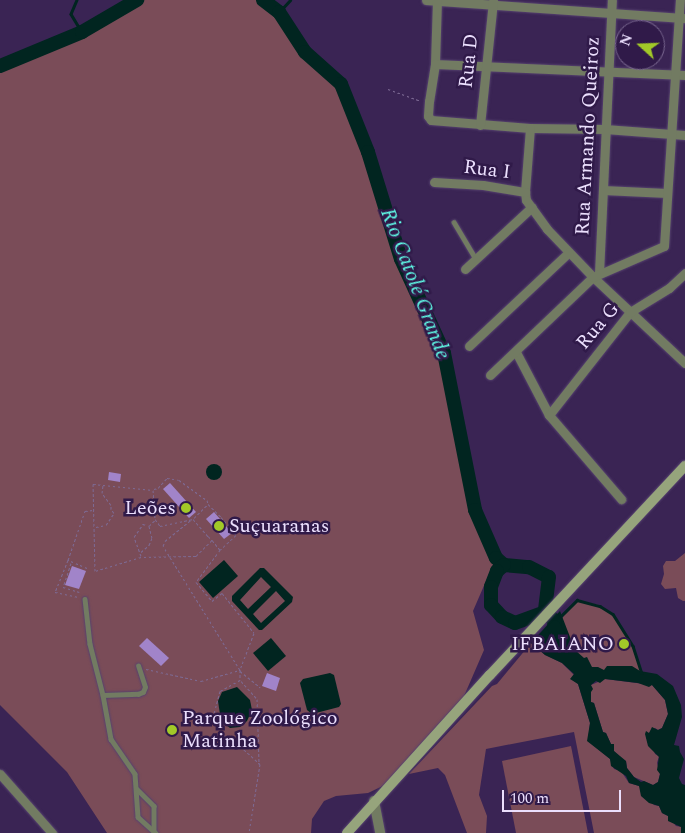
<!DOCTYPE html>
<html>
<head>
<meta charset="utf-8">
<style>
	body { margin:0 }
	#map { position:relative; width:685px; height:833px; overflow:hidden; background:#3a2454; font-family:Spectral,serif }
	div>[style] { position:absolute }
	.green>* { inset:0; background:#7a4c58 }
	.water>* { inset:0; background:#012520 }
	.round { border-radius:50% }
	.stream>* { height:2.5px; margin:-1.25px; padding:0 1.25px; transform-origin:1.25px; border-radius:1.25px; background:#012520 }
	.river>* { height:14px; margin:-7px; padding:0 7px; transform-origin:7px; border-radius:7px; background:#012520 }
	.building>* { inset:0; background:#a184c9 }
	.path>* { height:1px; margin-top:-0.5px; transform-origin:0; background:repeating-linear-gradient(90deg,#7d6a94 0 2.5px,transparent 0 5px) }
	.roads { filter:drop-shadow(0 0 1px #56426f) drop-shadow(0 0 1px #56426f) }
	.service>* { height:4.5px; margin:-2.25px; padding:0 2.25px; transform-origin:2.25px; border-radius:2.25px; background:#727b62 }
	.minor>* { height:9px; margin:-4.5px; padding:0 4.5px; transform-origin:4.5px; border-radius:4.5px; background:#727b62 }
	.tertiary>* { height:10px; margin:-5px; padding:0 5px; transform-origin:5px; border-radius:5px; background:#727b62 }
	.secondary>* { height:10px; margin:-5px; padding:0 5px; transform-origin:5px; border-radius:5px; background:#96a47c }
	.dots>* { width:14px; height:14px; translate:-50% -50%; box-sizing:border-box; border:2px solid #301a49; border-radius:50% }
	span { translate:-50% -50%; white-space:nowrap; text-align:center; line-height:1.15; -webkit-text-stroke:5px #301a49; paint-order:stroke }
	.street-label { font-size:20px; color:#ebdffd }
	.poi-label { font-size:20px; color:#ebdffd }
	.right { translate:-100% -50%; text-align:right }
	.left { translate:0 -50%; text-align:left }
	.water-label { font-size:21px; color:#5ffbe7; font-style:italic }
	.north { position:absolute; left:615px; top:20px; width:50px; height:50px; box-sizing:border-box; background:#301a49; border:1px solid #7b6991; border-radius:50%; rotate:290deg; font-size:14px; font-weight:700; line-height:20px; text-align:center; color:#ebdffd }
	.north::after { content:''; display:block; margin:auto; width:18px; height:22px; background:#a2c928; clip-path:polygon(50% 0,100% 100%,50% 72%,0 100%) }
	.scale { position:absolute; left:502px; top:790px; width:119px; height:22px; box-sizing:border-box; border:2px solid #ebdffd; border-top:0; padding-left:6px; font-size:15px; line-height:18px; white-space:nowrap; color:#ebdffd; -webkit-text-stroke:4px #301a49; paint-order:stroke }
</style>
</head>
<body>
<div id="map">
	<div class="green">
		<div style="clip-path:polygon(137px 0,263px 0,279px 12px,305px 52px,341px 84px,368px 152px,401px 259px,444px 353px,475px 510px,496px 558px,473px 611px,484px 650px,461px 703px,389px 783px,368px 793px,336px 796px,324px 801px,312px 819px,311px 833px,107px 833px,67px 772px,0 705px,0 66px,82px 32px)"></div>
		<div style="clip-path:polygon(685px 553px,685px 601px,683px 601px,678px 598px,676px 588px,665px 589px,661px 584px,664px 574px,663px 566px,666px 561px,675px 561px)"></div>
		<div style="clip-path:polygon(577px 600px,598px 605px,613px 614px,633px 646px,643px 676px,593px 670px,572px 660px,560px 620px)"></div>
		<div style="clip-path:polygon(531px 643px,545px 655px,562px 663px,574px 675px,574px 681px,578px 684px,590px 723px,588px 741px,610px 759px,614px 769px,621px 771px,629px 783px,639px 786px,654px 805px,659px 806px,662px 813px,668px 816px,676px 826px,682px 827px,681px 833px,594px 833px,574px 732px,486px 749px,479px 795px,487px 816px,486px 833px,467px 833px,445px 775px,438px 768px,409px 774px,492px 686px,497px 684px)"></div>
		<div style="clip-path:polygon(605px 679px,652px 685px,665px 700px,668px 714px,662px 728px,658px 730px,655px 728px,649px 733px,655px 754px,659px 756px,657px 763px,660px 774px,658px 782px,653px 785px,634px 777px,627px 768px,626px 761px,621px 759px,614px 751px,614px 744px,611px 744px,606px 733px,603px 732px,594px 703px,591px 702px,591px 685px)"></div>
		<div style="clip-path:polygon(571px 746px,588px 833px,516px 833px,502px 761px)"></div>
	</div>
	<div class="water">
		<div class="round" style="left:206px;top:464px;width:16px;height:16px"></div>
		<div style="clip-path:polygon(224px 560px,238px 576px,213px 598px,199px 582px)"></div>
		<div style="clip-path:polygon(evenodd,260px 568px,264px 568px,293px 597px,292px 602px,262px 630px,259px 630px,232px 601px,232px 596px,260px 568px,261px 577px,271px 587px,248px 609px,240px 600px,261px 577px,260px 568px,276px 591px,285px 601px,261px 623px,253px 614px,276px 591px)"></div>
		<div style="clip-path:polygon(evenodd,560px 611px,575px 650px,584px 658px,587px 657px,592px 667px,598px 667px,604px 670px,607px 666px,632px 666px,640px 671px,657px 674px,673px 686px,681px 705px,682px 717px,674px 745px,679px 746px,680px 752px,684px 759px,679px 778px,682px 784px,685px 785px,685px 833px,681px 833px,681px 827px,668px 821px,668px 816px,662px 813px,659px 806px,649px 803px,641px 796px,639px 786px,629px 783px,626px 776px,611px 766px,610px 759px,587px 741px,590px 723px,578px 684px,570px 679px,574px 674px,562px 663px,545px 655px,531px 643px,560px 611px,605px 679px,638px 683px,649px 687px,652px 685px,665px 700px,668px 714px,662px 728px,658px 730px,652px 727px,649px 733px,646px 731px,645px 734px,648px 746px,659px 757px,657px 770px,660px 774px,658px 782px,653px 785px,644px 781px,641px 782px,634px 777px,627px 768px,626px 761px,614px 751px,614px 744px,611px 744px,606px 733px,603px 732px,594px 703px,591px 702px,591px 692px,593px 689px,591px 685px,596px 681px,600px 683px,605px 679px)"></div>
		<div style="clip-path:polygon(271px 638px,286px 656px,268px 671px,253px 653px)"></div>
		<div style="clip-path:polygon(330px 673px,334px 675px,341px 704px,339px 707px,312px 714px,307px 710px,300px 683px,303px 679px)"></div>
		<div style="clip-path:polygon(237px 687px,250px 700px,252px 710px,247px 721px,240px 727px,230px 728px,221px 721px,218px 701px,222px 692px)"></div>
	</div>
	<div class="stream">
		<div style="left:77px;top:0;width:15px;rotate:113deg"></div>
		<div style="left:71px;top:14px;width:21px;rotate:59deg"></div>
		<div style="left:279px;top:12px;width:16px;rotate:-47deg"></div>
		<div style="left:560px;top:617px;width:24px;rotate:-45deg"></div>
		<div style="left:577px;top:600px;width:24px;rotate:15deg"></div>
		<div style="left:600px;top:606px;width:15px;rotate:32deg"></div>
		<div style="left:613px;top:614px;width:38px;rotate:58deg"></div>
		<div style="left:633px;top:646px;width:28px;rotate:72deg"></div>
	</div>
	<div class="river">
		<div style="left:263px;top:0;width:20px;rotate:37deg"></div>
		<div style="left:279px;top:12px;width:48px;rotate:57deg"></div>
		<div style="left:305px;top:52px;width:48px;rotate:41.6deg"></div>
		<div style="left:341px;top:84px;width:73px;rotate:68.3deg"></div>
		<div style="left:368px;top:152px;width:112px;rotate:72.9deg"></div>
		<div style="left:401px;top:259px;width:103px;rotate:65.4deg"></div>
		<div style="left:444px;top:353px;width:160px;rotate:78.8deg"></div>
		<div style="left:475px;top:510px;width:52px;rotate:66.4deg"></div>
		<div style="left:496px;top:558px;width:11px;rotate:41deg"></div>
		<div style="left:504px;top:565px;width:25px;rotate:5deg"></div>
		<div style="left:529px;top:567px;width:22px;rotate:27deg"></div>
		<div style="left:549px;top:577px;width:35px;rotate:97deg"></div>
		<div style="left:545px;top:612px;width:13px;rotate:42deg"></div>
		<div style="left:555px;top:621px;width:6px;rotate:99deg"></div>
		<div style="left:554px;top:627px;width:9px;rotate:63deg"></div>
		<div style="left:0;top:66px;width:89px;rotate:-22.5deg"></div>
		<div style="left:82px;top:32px;width:64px;rotate:-30.2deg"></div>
		<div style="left:504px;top:565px;width:9px;rotate:139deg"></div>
		<div style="left:497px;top:571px;width:17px;rotate:111deg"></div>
		<div style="left:491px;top:587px;width:18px;rotate:90deg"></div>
		<div style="left:491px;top:605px;width:16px;rotate:47deg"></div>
		<div style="left:502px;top:617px;width:14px;rotate:25deg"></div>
		<div style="left:515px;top:623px;width:32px;rotate:-20deg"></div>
	</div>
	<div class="building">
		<div style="clip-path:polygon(109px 472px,121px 474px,120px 482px,108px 480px)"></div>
		<div style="clip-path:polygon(170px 483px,196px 512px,189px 518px,163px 489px)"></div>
		<div style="clip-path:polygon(214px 512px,232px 533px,224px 539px,206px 519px)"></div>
		<div style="clip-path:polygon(72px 566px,86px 571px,79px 589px,65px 585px)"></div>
		<div style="clip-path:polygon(147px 638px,169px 658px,161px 666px,139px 646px)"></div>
		<div style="clip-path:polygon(267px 673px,280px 678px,276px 691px,262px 686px)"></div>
	</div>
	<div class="path">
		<div style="left:388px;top:89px;width:35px;rotate:20deg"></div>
		<div style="left:154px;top:489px;width:4px;rotate:-14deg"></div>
		<div style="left:158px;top:488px;width:13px;rotate:-48deg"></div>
		<div style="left:167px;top:478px;width:12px;rotate:9deg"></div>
		<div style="left:179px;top:480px;width:34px;rotate:36deg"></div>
		<div style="left:207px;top:500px;width:4px;rotate:76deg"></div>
		<div style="left:194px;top:518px;width:20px;rotate:-45deg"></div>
		<div style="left:208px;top:504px;width:18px;rotate:45deg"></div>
		<div style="left:221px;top:517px;width:23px;rotate:50deg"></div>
		<div style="left:236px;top:535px;width:22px;rotate:137deg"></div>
		<div style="left:96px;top:527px;width:10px;rotate:-11deg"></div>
		<div style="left:106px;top:525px;width:14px;rotate:-56deg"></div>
		<div style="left:114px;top:513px;width:5px;rotate:-127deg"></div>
		<div style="left:111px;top:509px;width:4px;rotate:-90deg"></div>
		<div style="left:111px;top:505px;width:15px;rotate:-127deg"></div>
		<div style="left:102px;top:493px;width:8px;rotate:-83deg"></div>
		<div style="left:212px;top:540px;width:23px;rotate:135deg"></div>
		<div style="left:196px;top:556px;width:55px;rotate:179deg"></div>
		<div style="left:141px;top:557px;width:48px;rotate:163.1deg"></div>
		<div style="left:95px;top:571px;width:87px;rotate:-91.3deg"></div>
		<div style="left:93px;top:484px;width:60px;rotate:5.7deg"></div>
		<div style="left:153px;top:490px;width:29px;rotate:86deg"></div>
		<div style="left:155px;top:519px;width:9px;rotate:54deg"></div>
		<div style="left:160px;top:526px;width:34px;rotate:-12deg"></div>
		<div style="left:193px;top:519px;width:23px;rotate:49deg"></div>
		<div style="left:208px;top:536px;width:6px;rotate:45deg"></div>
		<div style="left:212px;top:540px;width:13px;rotate:51deg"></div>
		<div style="left:220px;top:550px;width:40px;rotate:127deg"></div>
		<div style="left:196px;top:582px;width:25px;rotate:50deg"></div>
		<div style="left:212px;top:601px;width:13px;rotate:-39deg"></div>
		<div style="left:222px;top:593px;width:51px;rotate:51.3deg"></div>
		<div style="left:254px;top:633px;width:40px;rotate:111deg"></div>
		<div style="left:240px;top:670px;width:10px;rotate:90deg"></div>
		<div style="left:240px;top:680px;width:23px;rotate:151deg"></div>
		<div style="left:220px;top:691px;width:24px;rotate:105deg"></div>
		<div style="left:214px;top:714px;width:23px;rotate:65deg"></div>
		<div style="left:224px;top:735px;width:12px;rotate:42deg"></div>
		<div style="left:233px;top:743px;width:8px;rotate:23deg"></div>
		<div style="left:240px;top:746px;width:27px;rotate:42deg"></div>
		<div style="left:260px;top:764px;width:70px;rotate:99.1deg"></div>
		<div style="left:141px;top:552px;width:11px;rotate:-41deg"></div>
		<div style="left:149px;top:545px;width:8px;rotate:-67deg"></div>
		<div style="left:152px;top:538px;width:12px;rotate:-104deg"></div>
		<div style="left:141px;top:556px;width:20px;rotate:-110deg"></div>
		<div style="left:134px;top:537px;width:16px;rotate:-55deg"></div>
		<div style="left:143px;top:524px;width:6px;rotate:18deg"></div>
		<div style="left:149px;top:526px;width:8px;rotate:-45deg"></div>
		<div style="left:68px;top:560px;width:35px;rotate:112deg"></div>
		<div style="left:55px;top:592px;width:24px;rotate:12deg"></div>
		<div style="left:71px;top:563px;width:25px;rotate:108deg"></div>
		<div style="left:63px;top:587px;width:17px;rotate:17deg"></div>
		<div style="left:87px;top:568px;width:21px;rotate:-157deg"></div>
		<div style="left:68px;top:560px;width:52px;rotate:-70.9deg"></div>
		<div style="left:85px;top:511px;width:8px;rotate:-7deg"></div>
		<div style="left:146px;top:669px;width:56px;rotate:12.3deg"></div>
		<div style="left:201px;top:681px;width:41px;rotate:-15.8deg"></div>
		<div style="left:240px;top:670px;width:146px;rotate:-121.8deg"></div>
		<div style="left:163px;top:546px;width:5px;rotate:-68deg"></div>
		<div style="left:165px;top:541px;width:33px;rotate:-39deg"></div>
		<div style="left:240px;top:671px;width:26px;rotate:39deg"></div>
		<div style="left:241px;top:681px;width:24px;rotate:48deg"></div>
		<div style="left:257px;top:699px;width:65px;rotate:88.2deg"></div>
	</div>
	<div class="roads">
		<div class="service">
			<div style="left:454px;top:222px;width:43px;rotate:59.3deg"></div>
			<div style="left:85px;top:599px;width:45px;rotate:83.7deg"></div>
			<div style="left:90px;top:644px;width:53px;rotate:75.7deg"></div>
			<div style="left:103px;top:695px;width:45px;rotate:79.7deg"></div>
			<div style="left:111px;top:739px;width:42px;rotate:55.6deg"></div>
			<div style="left:135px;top:774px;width:43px;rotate:86deg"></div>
			<div style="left:138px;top:817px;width:24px;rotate:42deg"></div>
			<div style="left:103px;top:695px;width:35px;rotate:-2deg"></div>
			<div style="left:138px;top:694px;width:5px;rotate:-22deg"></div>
			<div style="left:143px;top:692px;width:5px;rotate:-68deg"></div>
			<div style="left:145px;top:687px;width:22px;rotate:-108deg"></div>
			<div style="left:137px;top:789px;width:24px;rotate:45deg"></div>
			<div style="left:154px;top:806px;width:25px;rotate:90deg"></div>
		</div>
		<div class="minor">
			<div style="left:426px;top:0;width:260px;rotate:4deg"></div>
			<div style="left:437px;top:0;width:64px;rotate:91.8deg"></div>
			<div style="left:435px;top:64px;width:37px;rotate:99deg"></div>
			<div style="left:429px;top:101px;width:15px;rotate:94deg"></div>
			<div style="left:428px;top:116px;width:5px;rotate:53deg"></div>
			<div style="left:431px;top:120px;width:99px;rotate:4.6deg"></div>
			<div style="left:530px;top:128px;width:75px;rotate:0.8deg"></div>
			<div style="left:605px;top:129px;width:80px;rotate:4.3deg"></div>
			<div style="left:435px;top:64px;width:250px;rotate:2.5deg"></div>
			<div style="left:480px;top:125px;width:125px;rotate:-84deg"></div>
			<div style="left:530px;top:128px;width:64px;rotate:94.5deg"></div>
			<div style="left:525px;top:192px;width:8px;rotate:83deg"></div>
			<div style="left:526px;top:200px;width:36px;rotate:54deg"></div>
			<div style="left:547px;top:229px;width:66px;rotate:46.2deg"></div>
			<div style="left:593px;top:277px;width:126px;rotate:43.1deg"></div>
			<div style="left:434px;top:182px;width:49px;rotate:3.5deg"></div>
			<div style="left:483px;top:185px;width:43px;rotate:9.5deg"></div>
			<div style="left:603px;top:190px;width:64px;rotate:2.7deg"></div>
			<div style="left:465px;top:269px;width:91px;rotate:-42.8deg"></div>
			<div style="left:599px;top:273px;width:273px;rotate:-87.3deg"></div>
			<div style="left:469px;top:346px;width:137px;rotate:-43.2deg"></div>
			<div style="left:516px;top:352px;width:71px;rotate:62.4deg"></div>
			<div style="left:549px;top:415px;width:111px;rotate:49.4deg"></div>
			<div style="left:490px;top:375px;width:142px;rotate:-43.6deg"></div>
			<div style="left:593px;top:277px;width:77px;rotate:-23.6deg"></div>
			<div style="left:664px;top:246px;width:247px;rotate:-86.3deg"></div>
			<div style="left:549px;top:415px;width:131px;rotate:-51.8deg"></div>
			<div style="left:630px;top:312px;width:46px;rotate:-31.6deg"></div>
			<div style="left:669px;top:288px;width:22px;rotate:-43deg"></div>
			<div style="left:0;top:774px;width:79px;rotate:48.6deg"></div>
		</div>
		<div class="tertiary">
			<div style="left:374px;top:801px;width:33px;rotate:79deg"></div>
		</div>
		<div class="secondary">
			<div style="left:347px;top:833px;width:213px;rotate:-47.9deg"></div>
			<div style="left:490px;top:675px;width:286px;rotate:-47deg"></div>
		</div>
	</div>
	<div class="dots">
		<div style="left:186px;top:508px;background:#a2c928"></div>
		<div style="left:219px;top:526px;background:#a2c928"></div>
		<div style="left:624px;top:644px;background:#a2c928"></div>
		<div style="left:172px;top:730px;background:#a2c928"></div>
	</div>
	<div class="street-label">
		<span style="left:469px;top:61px;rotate:-84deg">Rua D</span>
		<span style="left:588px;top:136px;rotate:-87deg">Rua Armando Queiroz</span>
		<span style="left:487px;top:170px;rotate:7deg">Rua I</span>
		<span style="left:598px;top:326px;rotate:-50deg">Rua G</span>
	</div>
	<div class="poi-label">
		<span class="right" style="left:176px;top:508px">Leões</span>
		<span class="left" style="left:229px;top:526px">Suçuaranas</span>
		<span class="right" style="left:614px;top:644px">IFBAIANO</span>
		<span class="left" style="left:182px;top:730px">Parque Zoológico<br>Matinha</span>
	</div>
	<div class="water-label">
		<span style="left:415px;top:284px;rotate:69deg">Rio Catolé Grande</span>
	</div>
	<div class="north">N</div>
	<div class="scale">100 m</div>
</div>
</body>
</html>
